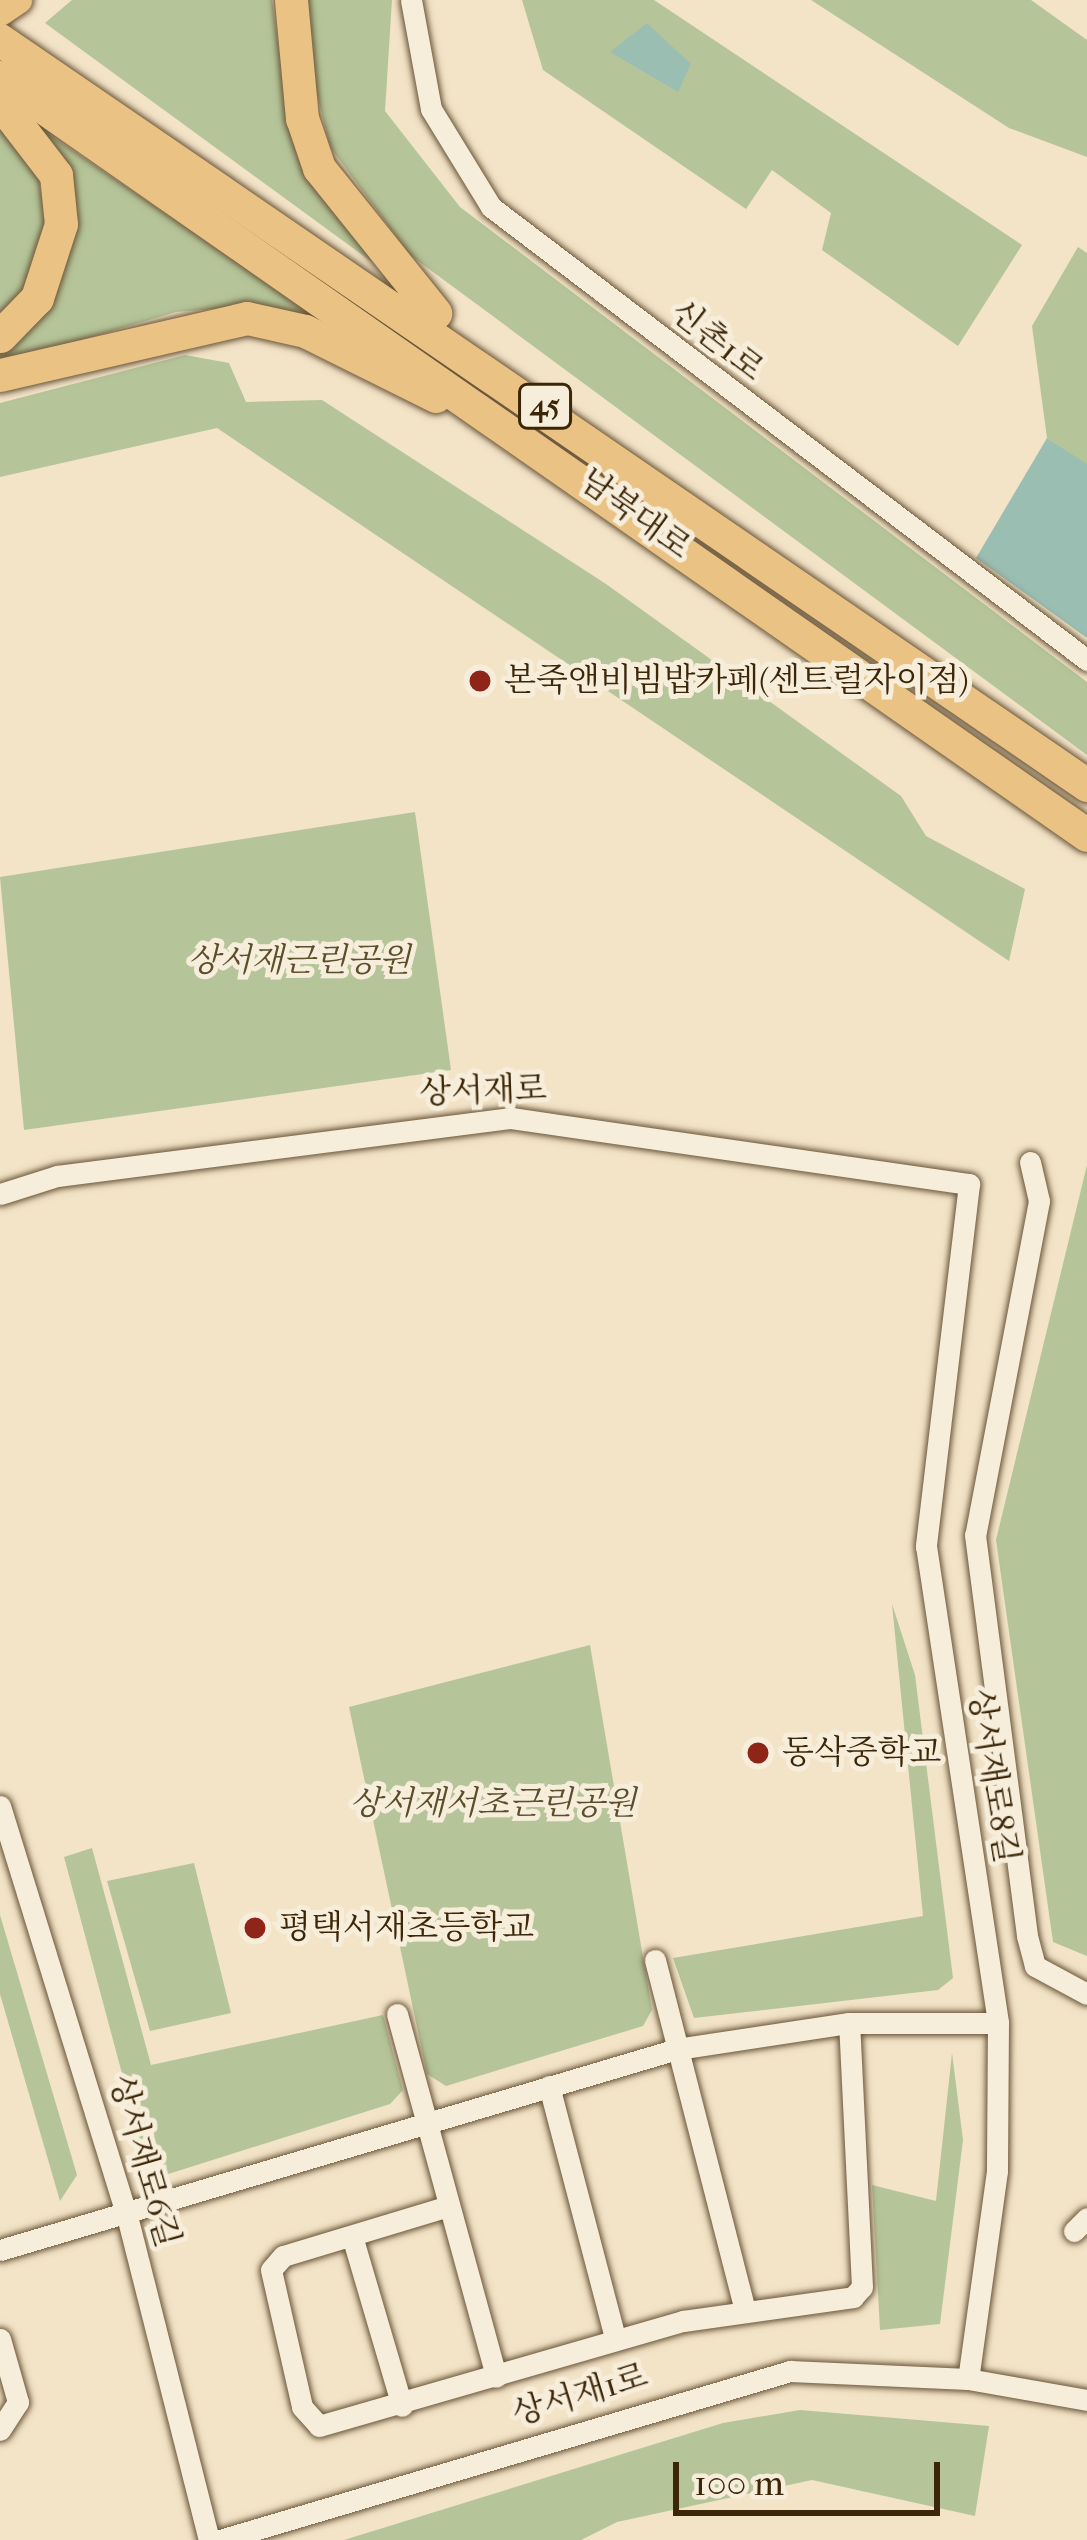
<!DOCTYPE html>
<html>
<head>
<meta charset="utf-8">
<style>
	body { margin:0 }
	#map { position:relative; width:1087px; height:2540px; overflow:hidden; background:#f3e3c7; font-family:"IM FELL French Canon","Noto Serif KR",serif }
	div>[style] { position:absolute }
	.green>* { inset:0; background:#b5c599 }
	.water>* { inset:0; background:#9bbeb3 }
	.roads { filter:drop-shadow(0 0 3px #695538) drop-shadow(0 0 3px #695538) }
	.minor>* { height:21px; margin:-10.5px; padding:0 10.5px; transform-origin:10.5px; border-radius:10.5px; background:#f7eddb }
	.major>* { height:27px; margin:-13.5px; padding:0 13.5px; transform-origin:13.5px; border-radius:13.5px; background:#eac284 }
	.highway>* { height:33px; margin:-16.5px; padding:0 16.5px; transform-origin:16.5px; border-radius:16.5px; background:#eac284 }
	.dots>* { width:33px; height:33px; translate:-50% -50%; box-sizing:border-box; border:6px solid #f7eddb; border-radius:50% }
	span { translate:-50% -50%; white-space:nowrap; text-align:center; line-height:1.15; -webkit-text-stroke:10px #f7eddb; paint-order:stroke }
	.shield-label span { padding:3px 9px; background:#f7eddb; border:3px solid; border-radius:9px; -webkit-text-stroke-width:0 }
	.shield-label { font-size:30px; color:#3b2608; font-weight:700 }
	.street-label { font-size:33px; color:#3b2608 }
	.poi-label { font-size:33px; color:#3b2608 }
	.left { translate:0 -50%; text-align:left }
	.park-label { font-size:33px; color:#5a4e2c; font-style:italic }
	.scale { position:absolute; left:673px; top:2462px; width:267px; height:54px; box-sizing:border-box; border:6px solid #3b2608; border-top:0; padding-left:15px; font-size:36px; line-height:42px; white-space:nowrap; color:#3b2608; -webkit-text-stroke:9px #f7eddb; paint-order:stroke }
</style>
</head>
<body>
<div id="map">
	<div class="green">
		<div style="clip-path:polygon(72px 0,272px 0,287px 106px,372px 262px,45px 23px)"></div>
		<div style="clip-path:polygon(308px 0,392px 0,385px 111px,460px 207px,1087px 682px,1087px 755px,410px 255px,330px 147px,303px 37px)"></div>
		<div style="clip-path:polygon(522px 0,654px 0,1022px 245px,958px 346px,822px 250px,831px 213px,772px 170px,746px 209px,543px 70px)"></div>
		<div style="clip-path:polygon(811px 0,1031px 0,1087px 40px,1087px 157px,1009px 128px)"></div>
		<div style="clip-path:polygon(0 113px,36px 162px,48px 236px,37px 280px,0 324px)"></div>
		<div style="clip-path:polygon(41px 129px,340px 332px,240px 307px,176px 312px,0 364px,0 348px,49px 298px)"></div>
		<div style="clip-path:polygon(1078px 247px,1087px 253px,1087px 465px,1047px 438px,1032px 326px)"></div>
		<div style="clip-path:polygon(185px 355px,229px 363px,246px 402px,322px 400px,606px 584px,901px 796px,926px 836px,1025px 889px,1009px 961px,217px 428px,0 477px,0 403px)"></div>
		<div style="clip-path:polygon(415px 812px,451px 1070px,24px 1130px,0 877px)"></div>
		<div style="clip-path:polygon(1087px 1165px,1087px 1956px,1053px 1942px,996px 1540px)"></div>
		<div style="clip-path:polygon(892px 1604px,915px 1675px,953px 1978px,938px 1990px,694px 2018px,673px 1958px,923px 1916px)"></div>
		<div style="clip-path:polygon(590px 1645px,652px 2010px,643px 2026px,446px 2086px,427px 2074px,349px 1707px)"></div>
		<div style="clip-path:polygon(92px 1848px,151px 2065px,383px 2015px,403px 2090px,390px 2104px,162px 2176px,146px 2163px,64px 1857px)"></div>
		<div style="clip-path:polygon(194px 1863px,231px 2013px,150px 2031px,107px 1881px)"></div>
		<div style="clip-path:polygon(0 1915px,77px 2175px,60px 2201px,0 1994px)"></div>
		<div style="clip-path:polygon(952px 2053px,963px 2140px,940px 2324px,880px 2330px,872px 2185px,936px 2201px)"></div>
		<div style="clip-path:polygon(800px 2410px,989px 2426px,975px 2516px,812px 2480px,617px 2522px,581px 2540px,344px 2540px,723px 2423px)"></div>
	</div>
	<div class="water">
		<div style="clip-path:polygon(647px 23px,691px 64px,678px 92px,610px 52px)"></div>
		<div style="clip-path:polygon(1047px 438px,1087px 464px,1087px 638px,976px 558px)"></div>
	</div>
	<div class="roads">
		<div class="minor">
			<div style="left:411px;top:0;width:111px;rotate:79.6deg"></div>
			<div style="left:431px;top:109px;width:115px;rotate:58.5deg"></div>
			<div style="left:491px;top:207px;width:749px;rotate:37.24deg"></div>
			<div style="left:1030px;top:1162px;width:40px;rotate:77deg"></div>
			<div style="left:1039px;top:1201px;width:340px;rotate:100.8deg"></div>
			<div style="left:975px;top:1535px;width:404px;rotate:82.6deg"></div>
			<div style="left:1027px;top:1936px;width:31px;rotate:75deg"></div>
			<div style="left:1035px;top:1966px;width:59px;rotate:28.3deg"></div>
			<div style="left:0;top:1194px;width:60px;rotate:-17.5deg"></div>
			<div style="left:57px;top:1176px;width:458px;rotate:-7.3deg"></div>
			<div style="left:511px;top:1118px;width:463px;rotate:8.2deg"></div>
			<div style="left:969px;top:1184px;width:365px;rotate:96.8deg"></div>
			<div style="left:926px;top:1546px;width:482px;rotate:81.4deg"></div>
			<div style="left:998px;top:2023px;width:148px;rotate:90.4deg"></div>
			<div style="left:997px;top:2171px;width:210px;rotate:97.9deg"></div>
			<div style="left:0;top:1806px;width:425px;rotate:72.8deg"></div>
			<div style="left:126px;top:2212px;width:338px;rotate:75.8deg"></div>
			<div style="left:655px;top:1960px;width:358px;rotate:75.6deg"></div>
			<div style="left:397px;top:2014px;width:376px;rotate:74.7deg"></div>
			<div style="left:549px;top:2086px;width:260px;rotate:75.3deg"></div>
			<div style="left:442px;top:2208px;width:166px;rotate:163.2deg"></div>
			<div style="left:283px;top:2256px;width:18px;rotate:131deg"></div>
			<div style="left:271px;top:2270px;width:140px;rotate:77.2deg"></div>
			<div style="left:302px;top:2407px;width:25px;rotate:48deg"></div>
			<div style="left:319px;top:2426px;width:379px;rotate:-16.1deg"></div>
			<div style="left:683px;top:2321px;width:172px;rotate:-8deg"></div>
			<div style="left:853px;top:2297px;width:13px;rotate:-48deg"></div>
			<div style="left:862px;top:2287px;width:264px;rotate:-92.8deg"></div>
			<div style="left:1074px;top:2231px;width:18px;rotate:-45deg"></div>
			<div style="left:352px;top:2236px;width:177px;rotate:73.6deg"></div>
			<div style="left:0;top:2250px;width:706px;rotate:-16.54deg"></div>
			<div style="left:677px;top:2049px;width:174px;rotate:-8.6deg"></div>
			<div style="left:849px;top:2023px;width:149px"></div>
			<div style="left:0;top:2339px;width:66px;rotate:74.1deg"></div>
			<div style="left:18px;top:2402px;width:33px;rotate:123deg"></div>
			<div style="left:220px;top:2540px;width:595px;rotate:-16.51deg"></div>
			<div style="left:790px;top:2371px;width:178px;rotate:2.6deg"></div>
			<div style="left:968px;top:2379px;width:121px;rotate:10deg"></div>
		</div>
		<div class="major">
			<div style="left:0;top:12px;width:22px;rotate:-34deg"></div>
		</div>
		<div class="highway">
			<div style="left:291px;top:0;width:119px;rotate:84.7deg"></div>
			<div style="left:302px;top:118px;width:53px;rotate:71.2deg"></div>
			<div style="left:319px;top:168px;width:186px;rotate:51.3deg"></div>
			<div style="left:0;top:40px;width:1318px;rotate:34.43deg"></div>
			<div style="left:0;top:77px;width:1325px;rotate:34.89deg"></div>
			<div style="left:0;top:102px;width:92px;rotate:52.5deg"></div>
			<div style="left:56px;top:175px;width:49px;rotate:84.2deg"></div>
			<div style="left:61px;top:224px;width:78px;rotate:108deg"></div>
			<div style="left:37px;top:298px;width:53px;rotate:134.2deg"></div>
			<div style="left:0;top:375px;width:253px;rotate:-13deg"></div>
			<div style="left:247px;top:318px;width:59px;rotate:12.6deg"></div>
			<div style="left:305px;top:331px;width:146px;rotate:26.4deg"></div>
		</div>
	</div>
	<div class="dots">
		<div style="left:480px;top:681px;background:#8f2418"></div>
		<div style="left:758px;top:1753px;background:#8f2418"></div>
		<div style="left:255px;top:1928px;background:#8f2418"></div>
	</div>
	<div class="shield-label">
		<span style="left:545px;top:406px">45</span>
	</div>
	<div class="street-label">
		<span style="left:717px;top:341px;rotate:38deg">신촌1로</span>
		<span style="left:635px;top:514px;rotate:36deg">남북대로</span>
		<span style="left:483px;top:1091px;rotate:-2deg">상서재로</span>
		<span style="left:993px;top:1776px;rotate:81deg">상서재로8길</span>
		<span style="left:144px;top:2161px;rotate:74deg">상서재로6길</span>
		<span style="left:580px;top:2395px;rotate:-17deg">상서재1로</span>
	</div>
	<div class="poi-label">
		<span class="left" style="left:504px;top:681px">본죽앤비빔밥카페(센트럴자이점)</span>
		<span class="left" style="left:782px;top:1753px">동삭중학교</span>
		<span class="left" style="left:279px;top:1928px">평택서재초등학교</span>
	</div>
	<div class="park-label">
		<span style="left:299px;top:961px">상서재근린공원</span>
		<span style="left:493px;top:1804px">상서재서초근린공원</span>
	</div>
	<div class="scale">100 m</div>
</div>
</body>
</html>
